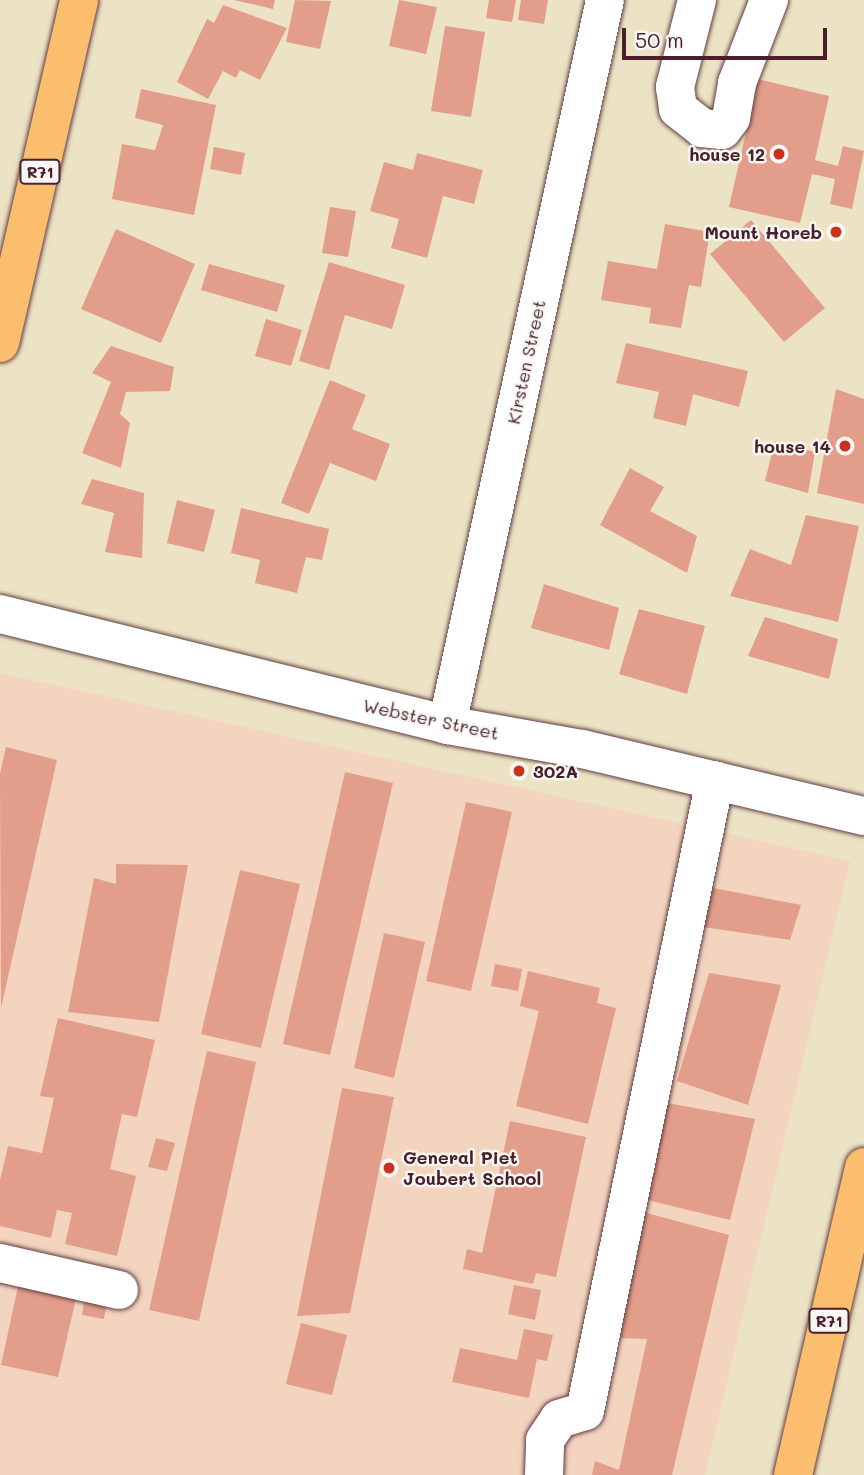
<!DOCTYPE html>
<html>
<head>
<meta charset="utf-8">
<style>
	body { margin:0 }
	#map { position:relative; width:864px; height:1475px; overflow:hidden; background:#ece3c4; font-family:Mali,sans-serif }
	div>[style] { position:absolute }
	.built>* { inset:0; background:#f3d4bf }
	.building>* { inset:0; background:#e29e8a }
	.roads { filter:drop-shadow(0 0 2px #623c42) drop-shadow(0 0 2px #623c42) }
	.minor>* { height:38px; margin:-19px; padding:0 19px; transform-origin:19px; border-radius:19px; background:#fff }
	.major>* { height:38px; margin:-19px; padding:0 19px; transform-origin:19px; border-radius:19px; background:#fbbd6e }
	.dots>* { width:19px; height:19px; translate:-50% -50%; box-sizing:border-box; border:4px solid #f6f6f2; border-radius:50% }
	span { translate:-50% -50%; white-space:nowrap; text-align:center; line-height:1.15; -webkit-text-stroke:5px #f6f6f2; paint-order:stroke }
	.shield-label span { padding:2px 5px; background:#f6f6f2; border:2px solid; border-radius:5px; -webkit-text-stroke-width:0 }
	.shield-label { font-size:16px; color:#4a1f2b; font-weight:700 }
	.poi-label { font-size:18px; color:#4a1f2b; font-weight:700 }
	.right { translate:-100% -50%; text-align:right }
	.left { translate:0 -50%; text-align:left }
	.street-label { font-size:18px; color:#4a1f2b }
	.scale { position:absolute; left:622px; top:28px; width:205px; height:32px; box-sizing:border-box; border:4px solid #4a1f2b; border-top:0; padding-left:9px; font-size:21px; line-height:24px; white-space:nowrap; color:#4a1f2b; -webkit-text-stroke:5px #f6f6f2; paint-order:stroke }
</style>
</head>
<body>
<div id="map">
	<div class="built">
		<div style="clip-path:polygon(0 673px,850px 861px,705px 1475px,0 1475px)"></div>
	</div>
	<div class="building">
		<div style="clip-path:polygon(234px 0,275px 0,273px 9px)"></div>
		<div style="clip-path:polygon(295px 0,331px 1px,320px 49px,286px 42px)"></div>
		<div style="clip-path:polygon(399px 0,437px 7px,426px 54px,389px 46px)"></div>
		<div style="clip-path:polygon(489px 0,516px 0,512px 22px,486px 18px)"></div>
		<div style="clip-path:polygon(521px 0,548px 0,544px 24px,518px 20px)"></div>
		<div style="clip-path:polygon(223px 5px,287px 28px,260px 80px,240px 70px,236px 78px,223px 71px,208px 99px,177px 82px,207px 19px,214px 23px)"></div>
		<div style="clip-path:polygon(445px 26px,485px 32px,471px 117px,431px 111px)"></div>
		<div style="clip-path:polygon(758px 79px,829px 96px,815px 160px,838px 166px,843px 146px,864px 151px,852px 209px,830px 204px,835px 179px,812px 174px,800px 223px,729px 207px,749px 119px,742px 90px,755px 93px)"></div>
		<div style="clip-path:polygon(141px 89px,216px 105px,194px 215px,112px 199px,122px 144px,155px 150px,163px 125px,135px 118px)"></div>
		<div style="clip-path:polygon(214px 147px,245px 153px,241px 175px,210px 169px)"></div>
		<div style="clip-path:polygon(417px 153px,483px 170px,474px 204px,443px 196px,427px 258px,391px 248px,399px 219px,370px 211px,384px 162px,413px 170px)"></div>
		<div style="clip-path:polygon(330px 207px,356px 211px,348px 257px,322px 253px)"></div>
		<div style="clip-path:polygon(751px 220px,825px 308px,784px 342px,710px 254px)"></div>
		<div style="clip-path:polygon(665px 224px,710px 232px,701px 287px,689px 285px,681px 328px,649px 323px,651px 308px,601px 300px,608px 261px,657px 269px)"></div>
		<div style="clip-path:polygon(116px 229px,195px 264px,161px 343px,81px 309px)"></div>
		<div style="clip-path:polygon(329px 262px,405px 285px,392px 329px,345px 315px,329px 370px,299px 361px)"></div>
		<div style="clip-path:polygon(209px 264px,285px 285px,277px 312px,201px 290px)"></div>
		<div style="clip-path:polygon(266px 319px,302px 330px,291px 366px,255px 356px)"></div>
		<div style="clip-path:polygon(626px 343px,748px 371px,739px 407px,693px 394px,686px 426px,653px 418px,659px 392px,616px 383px)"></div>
		<div style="clip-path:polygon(111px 346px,174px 367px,170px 391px,126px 392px,120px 414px,130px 423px,121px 468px,82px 453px,111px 382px,92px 373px)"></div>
		<div style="clip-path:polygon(330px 380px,366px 395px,352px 429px,390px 444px,376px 481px,330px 463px,309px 514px,281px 503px)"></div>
		<div style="clip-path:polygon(836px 389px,864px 399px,864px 504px,817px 493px)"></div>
		<div style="clip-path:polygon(775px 441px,815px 452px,808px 493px,765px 481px)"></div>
		<div style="clip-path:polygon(630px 468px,664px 487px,650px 511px,697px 536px,687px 573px,600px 525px)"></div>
		<div style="clip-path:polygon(92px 479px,144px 493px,142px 558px,105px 552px,114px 513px,81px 504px)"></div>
		<div style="clip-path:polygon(177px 500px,215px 510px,204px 552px,167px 543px)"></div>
		<div style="clip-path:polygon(241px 508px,329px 529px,322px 560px,306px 557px,297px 593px,255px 583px,260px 560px,231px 553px)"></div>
		<div style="clip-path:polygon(806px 515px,859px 526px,838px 622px,730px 596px,750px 549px,791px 565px)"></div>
		<div style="clip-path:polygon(544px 584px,619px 608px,609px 650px,531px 628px)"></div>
		<div style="clip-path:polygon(639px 609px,705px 626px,687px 694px,619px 674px)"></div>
		<div style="clip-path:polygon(765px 617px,838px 639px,829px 679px,748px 656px)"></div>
		<div style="clip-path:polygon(6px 747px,57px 760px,1px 1008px,0 774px)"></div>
		<div style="clip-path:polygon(345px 772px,393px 783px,330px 1055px,283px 1044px)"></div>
		<div style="clip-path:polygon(466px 802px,512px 812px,471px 991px,426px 981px)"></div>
		<div style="clip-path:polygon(116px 864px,188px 865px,159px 1022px,68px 1012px,94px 878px,116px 884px)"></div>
		<div style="clip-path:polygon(240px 870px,300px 884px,261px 1048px,201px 1034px)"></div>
		<div style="clip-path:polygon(708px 887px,801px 905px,790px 940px,703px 927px)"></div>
		<div style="clip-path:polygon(384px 933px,425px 942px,394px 1078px,354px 1068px)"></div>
		<div style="clip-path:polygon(495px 964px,522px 969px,518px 991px,491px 986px)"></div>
		<div style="clip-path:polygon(528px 971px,600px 988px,597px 1003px,616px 1008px,588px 1124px,516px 1106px,539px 1011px,520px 1006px)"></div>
		<div style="clip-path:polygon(709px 973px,781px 985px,748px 1105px,677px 1081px)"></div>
		<div style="clip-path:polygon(58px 1018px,155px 1040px,137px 1117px,122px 1114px,110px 1169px,136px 1176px,117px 1256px,65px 1244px,72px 1213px,57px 1210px,51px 1238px,0 1226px,0 1180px,8px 1146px,42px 1153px,54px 1098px,40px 1096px)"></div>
		<div style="clip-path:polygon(207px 1051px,256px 1062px,199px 1321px,149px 1310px)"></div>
		<div style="clip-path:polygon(342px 1088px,394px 1097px,350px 1313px,297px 1316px)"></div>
		<div style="clip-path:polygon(667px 1103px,755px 1119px,730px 1220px,647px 1200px)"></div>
		<div style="clip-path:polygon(510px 1121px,586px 1137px,556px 1277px,536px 1273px,533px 1284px,463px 1269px,467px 1249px,482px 1253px)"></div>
		<div style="clip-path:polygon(156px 1138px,175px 1143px,167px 1171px,148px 1167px)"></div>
		<div style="clip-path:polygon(643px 1212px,729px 1235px,672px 1475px,592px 1475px,595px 1461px,619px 1470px,647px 1339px,619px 1338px)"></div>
		<div style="clip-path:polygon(19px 1282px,77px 1294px,58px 1377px,1px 1365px)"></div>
		<div style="clip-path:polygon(514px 1285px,541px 1290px,535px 1320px,508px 1314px)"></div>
		<div style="clip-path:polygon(85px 1296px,107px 1301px,104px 1319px,82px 1315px)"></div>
		<div style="clip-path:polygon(301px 1323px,347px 1335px,332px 1395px,286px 1384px)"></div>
		<div style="clip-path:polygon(524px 1329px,553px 1335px,547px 1361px,537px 1359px,529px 1398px,452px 1382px,460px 1348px,517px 1360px)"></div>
	</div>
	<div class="roads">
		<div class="minor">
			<div style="left:697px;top:0;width:90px;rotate:104.2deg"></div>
			<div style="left:675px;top:87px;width:22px;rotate:82deg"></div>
			<div style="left:678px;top:109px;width:31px;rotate:38deg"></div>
			<div style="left:702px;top:128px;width:20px;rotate:6deg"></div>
			<div style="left:722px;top:130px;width:15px;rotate:-53deg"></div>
			<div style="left:731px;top:118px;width:36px;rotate:-80deg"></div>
			<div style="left:737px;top:83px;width:89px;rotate:-68.9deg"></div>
			<div style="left:0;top:614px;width:461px;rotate:13.9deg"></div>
			<div style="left:447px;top:725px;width:137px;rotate:10.1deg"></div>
			<div style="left:582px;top:749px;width:290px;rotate:13.4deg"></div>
			<div style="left:447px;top:725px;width:742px;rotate:-77.71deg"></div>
			<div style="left:0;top:1263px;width:122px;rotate:12.8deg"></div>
			<div style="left:544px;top:1475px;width:35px;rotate:-88deg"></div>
			<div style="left:545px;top:1440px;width:25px;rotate:-56deg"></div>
			<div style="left:559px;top:1419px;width:27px;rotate:-17deg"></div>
			<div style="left:585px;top:1411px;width:644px;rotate:-78.36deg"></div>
		</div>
		<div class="major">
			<div style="left:0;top:343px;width:352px;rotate:-77deg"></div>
			<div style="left:793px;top:1475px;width:316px;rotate:-77deg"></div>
		</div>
	</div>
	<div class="dots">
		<div style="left:779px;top:154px;background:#c8321e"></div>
		<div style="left:836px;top:232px;background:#c8321e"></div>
		<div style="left:845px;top:446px;background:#c8321e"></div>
		<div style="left:519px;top:771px;background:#c8321e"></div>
		<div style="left:389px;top:1168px;background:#c8321e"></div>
	</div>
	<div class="shield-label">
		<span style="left:40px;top:172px">R71</span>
		<span style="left:829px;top:1321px">R71</span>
	</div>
	<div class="poi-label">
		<span class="right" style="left:765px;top:154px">house 12</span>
		<span class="right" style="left:822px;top:232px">Mount Horeb</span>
		<span class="right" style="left:831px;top:446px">house 14</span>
		<span class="left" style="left:533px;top:771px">302A</span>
		<span class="left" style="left:403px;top:1168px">General Piet<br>Joubert School</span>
	</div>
	<div class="street-label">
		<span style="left:526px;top:362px;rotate:-78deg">Kirsten Street</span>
		<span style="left:431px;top:719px;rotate:12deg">Webster Street</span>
	</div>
	<div class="scale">50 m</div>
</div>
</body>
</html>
